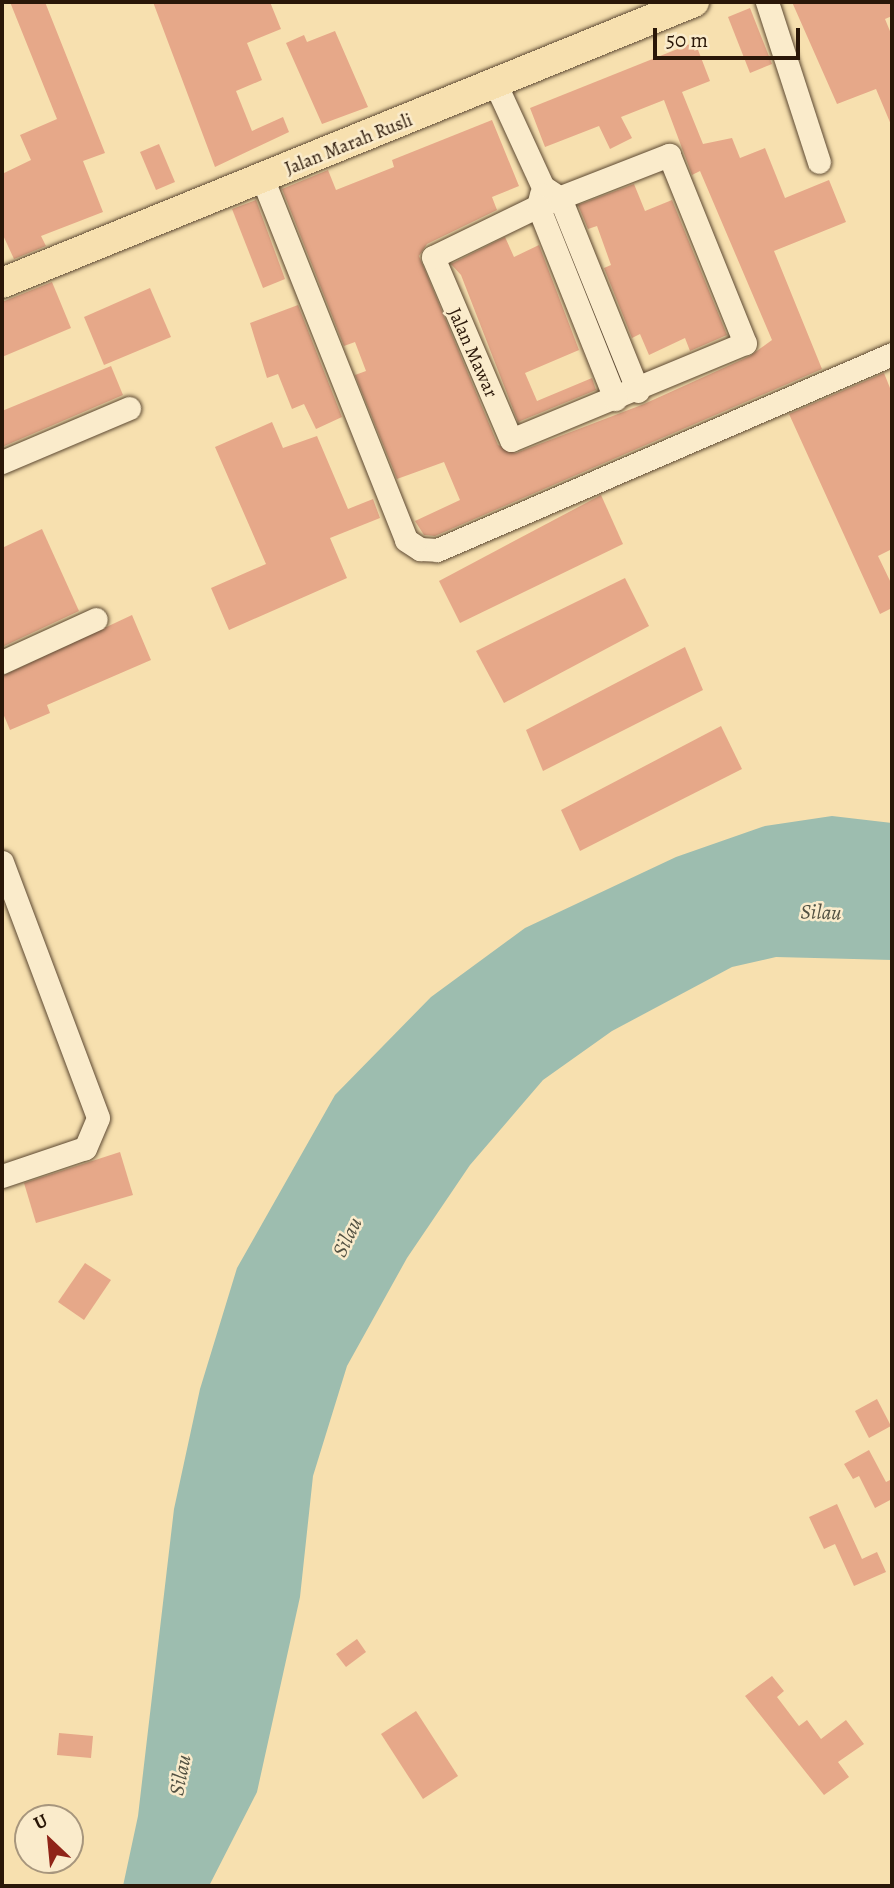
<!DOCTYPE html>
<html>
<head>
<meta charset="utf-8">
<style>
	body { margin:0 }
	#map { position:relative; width:894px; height:1888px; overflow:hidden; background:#f7e0af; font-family:Alegreya,serif }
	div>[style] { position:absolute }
	.water>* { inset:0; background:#9dbdaf }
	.building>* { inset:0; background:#e6a889 }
	.roads { filter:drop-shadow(0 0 2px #5d4932) drop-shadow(0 0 2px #5d4932) }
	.minor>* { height:23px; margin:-11.5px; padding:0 11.5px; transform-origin:11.5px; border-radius:11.5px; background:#faebcb }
	.major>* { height:30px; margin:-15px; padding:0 15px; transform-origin:15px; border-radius:15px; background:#f7e0af }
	span { translate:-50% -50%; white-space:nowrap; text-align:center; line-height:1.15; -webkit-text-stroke:5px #faebcb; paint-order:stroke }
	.street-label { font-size:19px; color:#2a1708 }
	.water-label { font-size:21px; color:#525142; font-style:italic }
	.frame { position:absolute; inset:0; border:4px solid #2a1708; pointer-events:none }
	.north { position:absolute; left:14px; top:1804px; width:70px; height:70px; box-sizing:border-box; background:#faebcb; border:2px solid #a7967d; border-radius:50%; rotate:334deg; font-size:19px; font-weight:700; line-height:28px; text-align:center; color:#2a1708 }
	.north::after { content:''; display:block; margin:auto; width:24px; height:32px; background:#8f2418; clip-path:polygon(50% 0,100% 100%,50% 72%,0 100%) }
	.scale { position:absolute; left:653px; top:28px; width:147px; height:32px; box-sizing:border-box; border:4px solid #2a1708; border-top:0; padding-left:9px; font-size:21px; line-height:24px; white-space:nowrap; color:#2a1708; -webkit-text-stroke:5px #faebcb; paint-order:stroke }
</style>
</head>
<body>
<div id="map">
	<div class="water">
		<div style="clip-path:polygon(832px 816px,892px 823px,892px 960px,776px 957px,732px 967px,612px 1031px,543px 1080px,470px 1165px,407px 1258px,347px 1366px,313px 1476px,300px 1597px,257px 1792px,209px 1886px,123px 1886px,138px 1816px,174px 1509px,200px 1389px,237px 1268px,335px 1095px,431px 997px,525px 928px,676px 857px,765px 826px)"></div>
	</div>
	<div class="building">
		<div style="clip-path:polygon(10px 2px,45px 2px,105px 153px,83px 161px,103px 212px,41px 236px,46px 246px,14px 259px,2px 233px,2px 174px,31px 160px,20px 135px,57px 119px)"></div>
		<div style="clip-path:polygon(153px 2px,270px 2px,281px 29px,247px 43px,262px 80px,236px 91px,252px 131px,283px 117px,289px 132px,215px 167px)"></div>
		<div style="clip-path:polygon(792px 2px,892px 2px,892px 16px,885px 19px,892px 36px,892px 127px,876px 89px,837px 104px)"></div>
		<div style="clip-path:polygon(750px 8px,772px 64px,750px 73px,728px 17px)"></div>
		<div style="clip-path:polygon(335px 31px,368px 107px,322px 124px,286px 43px,304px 35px,307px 42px)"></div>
		<div style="clip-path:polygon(695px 42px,710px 81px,682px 92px,703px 144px,732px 138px,740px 158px,765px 148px,785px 198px,829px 180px,846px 222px,774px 251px,822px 369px,435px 536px,424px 535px,415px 521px,460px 500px,444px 462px,397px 479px,355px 375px,366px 371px,355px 342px,344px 346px,282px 189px,328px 170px,336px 190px,394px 167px,392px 160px,492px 120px,519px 186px,492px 197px,497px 210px,427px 244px,419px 256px,498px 445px,516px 453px,644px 404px,750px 356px,772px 340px,700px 171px,692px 175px,664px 100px,621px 117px,632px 138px,610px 149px,599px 126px,545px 147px,530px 108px)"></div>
		<div style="clip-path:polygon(159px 144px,175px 182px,156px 190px,140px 152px)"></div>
		<div style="clip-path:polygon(634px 184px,645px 211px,672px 200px,727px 335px,690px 351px,685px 338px,649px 355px,640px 334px,632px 338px,604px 268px,611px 265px,597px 226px,588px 229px,578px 205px)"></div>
		<div style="clip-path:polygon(256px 200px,285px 279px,263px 288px,232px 209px)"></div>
		<div style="clip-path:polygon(505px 237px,514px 257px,539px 245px,579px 350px,525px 373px,537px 401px,592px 378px,596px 390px,518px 422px,461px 275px,451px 264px)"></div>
		<div style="clip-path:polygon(52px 282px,71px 328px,2px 357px,2px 302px)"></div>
		<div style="clip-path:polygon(150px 288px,171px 337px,104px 365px,84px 317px)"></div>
		<div style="clip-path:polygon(298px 305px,342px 417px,316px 429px,304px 404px,292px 409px,278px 374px,267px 378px,250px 323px)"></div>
		<div style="clip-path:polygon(111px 366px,123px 395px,2px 447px,2px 411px)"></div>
		<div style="clip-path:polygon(884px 373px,892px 393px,892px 549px,878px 556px,892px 585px,892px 608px,880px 614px,789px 414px)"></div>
		<div style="clip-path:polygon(272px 422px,283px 448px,317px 436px,348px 509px,373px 499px,380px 518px,330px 538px,347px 578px,229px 630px,211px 588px,266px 564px,215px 447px)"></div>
		<div style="clip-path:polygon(601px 495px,623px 544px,460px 623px,439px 581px)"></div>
		<div style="clip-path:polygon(42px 529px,79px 611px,2px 647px,2px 548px)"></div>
		<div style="clip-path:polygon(625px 578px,649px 626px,504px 703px,476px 651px)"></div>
		<div style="clip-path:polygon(132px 615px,151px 660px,47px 705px,50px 713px,10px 730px,2px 711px,2px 676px)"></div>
		<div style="clip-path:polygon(685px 647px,703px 690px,543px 771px,526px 730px)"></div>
		<div style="clip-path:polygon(721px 726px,742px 769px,580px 851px,561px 810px)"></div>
		<div style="clip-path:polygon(120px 1152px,133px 1195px,36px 1223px,24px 1183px)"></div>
		<div style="clip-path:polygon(85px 1263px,111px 1280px,84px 1320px,58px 1302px)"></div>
		<div style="clip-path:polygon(877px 1399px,891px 1426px,869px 1438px,855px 1411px)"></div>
		<div style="clip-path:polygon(869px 1450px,886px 1482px,892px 1479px,892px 1499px,875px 1508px,859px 1476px,853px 1479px,844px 1464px)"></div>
		<div style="clip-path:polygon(837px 1504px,862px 1559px,877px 1552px,886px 1572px,854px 1586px,835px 1544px,824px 1549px,809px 1517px)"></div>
		<div style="clip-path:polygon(357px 1639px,366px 1652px,346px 1667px,336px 1654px)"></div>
		<div style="clip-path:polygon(772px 1676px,784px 1691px,777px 1697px,799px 1726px,807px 1720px,821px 1739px,846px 1720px,864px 1744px,838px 1762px,849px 1777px,824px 1795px,745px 1696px)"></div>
		<div style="clip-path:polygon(416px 1711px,458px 1776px,423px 1799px,381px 1734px)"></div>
		<div style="clip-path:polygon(59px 1733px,93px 1736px,91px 1758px,57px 1755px)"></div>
	</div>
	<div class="roads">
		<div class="minor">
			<div style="left:767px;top:2px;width:168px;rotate:72deg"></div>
			<div style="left:496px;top:85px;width:112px;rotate:65.3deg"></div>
			<div style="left:543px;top:187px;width:20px;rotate:33deg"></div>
			<div style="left:560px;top:198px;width:208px;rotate:68deg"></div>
			<div style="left:669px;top:155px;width:203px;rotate:68deg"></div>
			<div style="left:745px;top:343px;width:253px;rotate:157.5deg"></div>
			<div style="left:511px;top:440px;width:199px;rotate:-113.1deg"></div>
			<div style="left:433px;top:257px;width:117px;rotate:-25.9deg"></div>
			<div style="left:538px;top:206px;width:141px;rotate:-21.3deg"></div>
			<div style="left:263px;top:180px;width:387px;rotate:68.3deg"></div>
			<div style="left:406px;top:540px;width:17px;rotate:33deg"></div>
			<div style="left:420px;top:549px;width:17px;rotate:3deg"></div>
			<div style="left:437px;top:550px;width:495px;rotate:-23.3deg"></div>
			<div style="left:541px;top:194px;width:12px;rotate:104deg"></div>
			<div style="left:538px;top:206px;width:208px;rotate:68.2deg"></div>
			<div style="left:2px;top:462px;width:138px;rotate:-23deg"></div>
			<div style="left:2px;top:662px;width:103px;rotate:-24.6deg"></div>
			<div style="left:2px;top:862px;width:273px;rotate:69.4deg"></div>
			<div style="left:98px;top:1118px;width:33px;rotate:113deg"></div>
			<div style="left:85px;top:1148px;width:88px;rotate:161.4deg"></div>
		</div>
		<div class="major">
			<div style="left:2px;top:283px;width:747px;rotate:-22.1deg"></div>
		</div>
	</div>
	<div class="street-label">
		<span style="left:349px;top:145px;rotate:-22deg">Jalan Marah Rusli</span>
		<span style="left:472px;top:353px;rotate:66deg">Jalan Mawar</span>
	</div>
	<div class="water-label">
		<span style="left:821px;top:912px;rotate:2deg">Silau</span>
		<span style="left:347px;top:1237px;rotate:-64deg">Silau</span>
		<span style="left:180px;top:1775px;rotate:-79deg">Silau</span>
	</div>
	<div class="frame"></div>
	<div class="north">U</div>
	<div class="scale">50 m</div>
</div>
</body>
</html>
